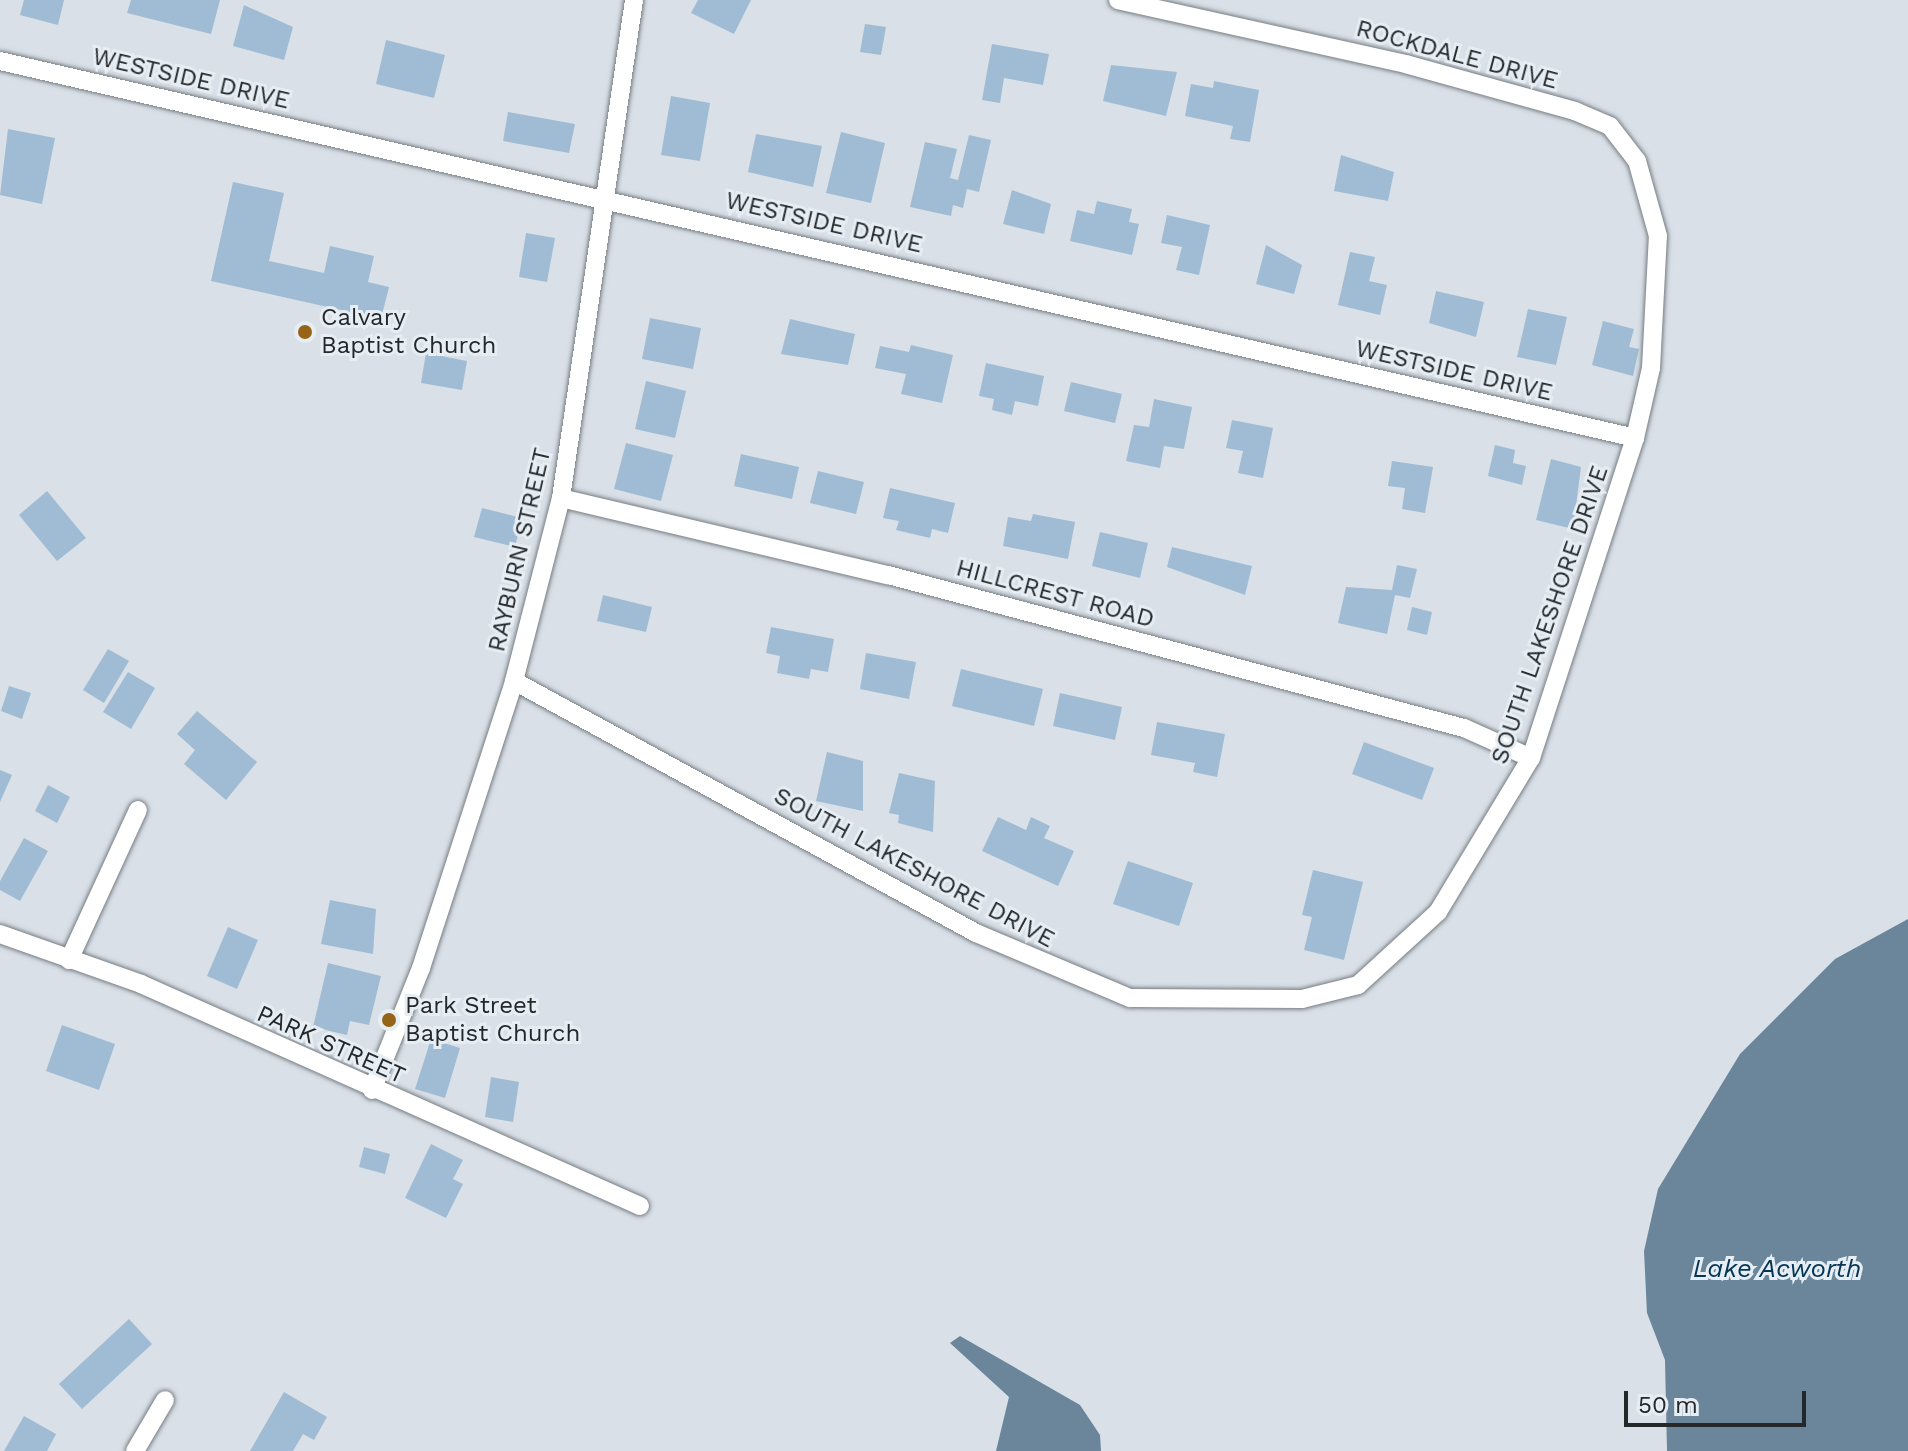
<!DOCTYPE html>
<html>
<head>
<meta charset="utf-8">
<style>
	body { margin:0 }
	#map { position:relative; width:1908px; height:1451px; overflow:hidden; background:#d9e0e7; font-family:"Work Sans",sans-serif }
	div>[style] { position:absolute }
	.water>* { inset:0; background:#6b859b }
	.building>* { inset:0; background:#a0bcd4 }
	.roads { filter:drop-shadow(0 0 2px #767d83) drop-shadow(0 0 2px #767d83) }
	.minor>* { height:18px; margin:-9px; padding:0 9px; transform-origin:9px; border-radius:9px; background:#fff }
	.dots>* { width:22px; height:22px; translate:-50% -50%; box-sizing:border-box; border:4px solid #e6eef4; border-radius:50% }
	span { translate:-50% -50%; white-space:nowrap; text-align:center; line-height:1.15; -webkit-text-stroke:6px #e6eef4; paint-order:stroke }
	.street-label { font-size:24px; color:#25282b }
	.poi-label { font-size:24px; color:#25282b }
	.left { translate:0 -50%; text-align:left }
	.water-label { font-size:26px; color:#053656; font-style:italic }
	.scale { position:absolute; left:1624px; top:1391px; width:182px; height:36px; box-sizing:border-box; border:4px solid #25282b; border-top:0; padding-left:10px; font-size:24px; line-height:28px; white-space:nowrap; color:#25282b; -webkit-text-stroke:6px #e6eef4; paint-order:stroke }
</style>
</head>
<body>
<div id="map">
	<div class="water">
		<div style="clip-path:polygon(1908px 919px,1908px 1451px,1667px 1451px,1665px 1360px,1647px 1313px,1644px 1251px,1658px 1189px,1740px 1054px,1835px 959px)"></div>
		<div style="clip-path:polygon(960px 1336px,1080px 1405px,1100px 1435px,1101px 1451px,996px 1451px,1009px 1397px,950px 1343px)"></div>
	</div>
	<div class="building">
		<div style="clip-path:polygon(24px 0,64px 0,58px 25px,20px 15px)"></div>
		<div style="clip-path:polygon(131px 0,220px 0,211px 34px,127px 13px)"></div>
		<div style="clip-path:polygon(698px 0,751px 0,734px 34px,691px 13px)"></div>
		<div style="clip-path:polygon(244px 5px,293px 27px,284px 60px,233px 46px)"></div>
		<div style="clip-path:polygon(865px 24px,886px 27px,881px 55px,860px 52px)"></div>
		<div style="clip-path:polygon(386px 40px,445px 55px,434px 98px,376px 84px)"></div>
		<div style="clip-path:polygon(992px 44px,1049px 54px,1043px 85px,1004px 78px,1000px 103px,982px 100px)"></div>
		<div style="clip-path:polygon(1111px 65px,1177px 72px,1166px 116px,1103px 101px)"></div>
		<div style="clip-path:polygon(1214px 81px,1259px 90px,1250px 142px,1230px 139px,1233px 126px,1185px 116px,1191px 84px,1213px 88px)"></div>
		<div style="clip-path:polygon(671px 96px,710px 103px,700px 161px,661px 155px)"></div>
		<div style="clip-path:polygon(508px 112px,575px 124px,569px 153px,503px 141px)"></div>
		<div style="clip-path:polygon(8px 129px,55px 138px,42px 204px,0 195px)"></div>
		<div style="clip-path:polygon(841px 132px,885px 143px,871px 203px,826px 193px)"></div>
		<div style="clip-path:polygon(756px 134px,822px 146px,813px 187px,748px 172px)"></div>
		<div style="clip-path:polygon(969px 135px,991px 140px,979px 192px,967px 189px,963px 208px,953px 205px,951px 216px,910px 207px,925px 142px,957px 149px,950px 178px,958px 180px)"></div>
		<div style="clip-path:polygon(1341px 155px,1394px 172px,1388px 201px,1334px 191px)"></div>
		<div style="clip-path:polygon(233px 182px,284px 193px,269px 261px,324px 273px,330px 246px,374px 256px,368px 282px,389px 287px,381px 319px,211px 281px)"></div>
		<div style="clip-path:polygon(1012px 190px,1051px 204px,1044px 234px,1003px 224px)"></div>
		<div style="clip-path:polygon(1097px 201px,1132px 209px,1129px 222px,1139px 224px,1132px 255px,1070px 241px,1077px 210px,1094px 214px)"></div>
		<div style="clip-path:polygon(1167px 215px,1210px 225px,1199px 275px,1176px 270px,1182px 247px,1161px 243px)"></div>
		<div style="clip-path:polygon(526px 233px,555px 238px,547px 282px,519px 277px)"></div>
		<div style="clip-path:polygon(1266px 245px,1302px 265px,1294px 294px,1256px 284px)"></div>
		<div style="clip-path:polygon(1350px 252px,1375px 257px,1369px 281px,1387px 285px,1380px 315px,1338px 305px)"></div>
		<div style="clip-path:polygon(1436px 291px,1484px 302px,1476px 337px,1429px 323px)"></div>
		<div style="clip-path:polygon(1528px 309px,1567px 317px,1556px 365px,1517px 357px)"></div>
		<div style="clip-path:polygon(650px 318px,701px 328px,693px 369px,642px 359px)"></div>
		<div style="clip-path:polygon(790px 319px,855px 334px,848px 365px,781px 354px)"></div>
		<div style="clip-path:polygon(1603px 321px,1634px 329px,1629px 347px,1639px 349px,1633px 376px,1592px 365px)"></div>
		<div style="clip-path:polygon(911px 345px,953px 355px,942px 403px,901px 394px,906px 374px,875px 368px,880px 346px,909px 352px)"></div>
		<div style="clip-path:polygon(426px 353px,467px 361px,462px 390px,421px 383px)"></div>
		<div style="clip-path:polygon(986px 363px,1044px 376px,1038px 406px,1015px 401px,1012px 415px,992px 410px,994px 399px,979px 396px)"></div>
		<div style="clip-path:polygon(646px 381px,686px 391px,675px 438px,635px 429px)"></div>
		<div style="clip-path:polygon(1071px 382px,1122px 394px,1115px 423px,1064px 411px)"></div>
		<div style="clip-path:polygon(1154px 399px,1192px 407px,1184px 449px,1164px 446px,1160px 468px,1126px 461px,1134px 425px,1149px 427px)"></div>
		<div style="clip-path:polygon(1232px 420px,1273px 428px,1263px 478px,1238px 473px,1243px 451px,1226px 448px)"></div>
		<div style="clip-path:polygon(626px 443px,673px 455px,661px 501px,614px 489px)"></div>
		<div style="clip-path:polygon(1495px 445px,1515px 450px,1513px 463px,1526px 466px,1522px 485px,1488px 476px)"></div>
		<div style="clip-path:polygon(741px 454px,799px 467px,792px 499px,734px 486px)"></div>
		<div style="clip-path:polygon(1551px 459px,1581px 467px,1573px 529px,1536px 520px)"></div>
		<div style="clip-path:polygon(1392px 461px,1433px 467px,1425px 513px,1402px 509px,1405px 488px,1388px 486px)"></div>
		<div style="clip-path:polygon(818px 471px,864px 482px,856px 514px,810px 503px)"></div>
		<div style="clip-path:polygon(890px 488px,955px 503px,948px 533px,932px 529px,930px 538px,896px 530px,899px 521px,883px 518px)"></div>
		<div style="clip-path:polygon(47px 491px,86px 538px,57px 561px,19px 515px)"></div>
		<div style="clip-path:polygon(482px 508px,522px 518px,515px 547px,474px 537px)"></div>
		<div style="clip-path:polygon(1033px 514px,1075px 522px,1068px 559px,1003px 546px,1008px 517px,1031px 521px)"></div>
		<div style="clip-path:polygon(1100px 532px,1148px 543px,1140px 578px,1092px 566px)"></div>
		<div style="clip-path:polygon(1172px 547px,1252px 566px,1245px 595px,1167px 567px)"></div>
		<div style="clip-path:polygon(1397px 565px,1417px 569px,1410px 598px,1395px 595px,1387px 634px,1338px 623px,1346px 587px,1392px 590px)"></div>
		<div style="clip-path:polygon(603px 595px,652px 607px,646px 632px,597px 621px)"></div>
		<div style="clip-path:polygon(1412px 607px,1432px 612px,1427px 635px,1407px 630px)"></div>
		<div style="clip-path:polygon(771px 627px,834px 639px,828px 672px,811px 669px,809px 679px,777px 673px,780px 656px,766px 653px)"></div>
		<div style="clip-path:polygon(108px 649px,129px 661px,104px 703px,83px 690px)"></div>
		<div style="clip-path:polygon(866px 653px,916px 662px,909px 699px,860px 689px)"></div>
		<div style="clip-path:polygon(961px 669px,1043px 689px,1034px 726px,952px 706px)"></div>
		<div style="clip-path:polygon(128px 672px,155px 688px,131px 729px,103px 712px)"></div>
		<div style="clip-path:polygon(9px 686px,31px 693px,22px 719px,1px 711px)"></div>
		<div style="clip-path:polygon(1060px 693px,1122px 707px,1115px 740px,1053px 726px)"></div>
		<div style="clip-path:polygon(197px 711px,257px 762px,226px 800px,184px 764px,195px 750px,177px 734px)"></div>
		<div style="clip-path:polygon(1157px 722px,1225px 734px,1217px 777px,1193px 772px,1195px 763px,1151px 755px)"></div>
		<div style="clip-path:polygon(1364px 742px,1434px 768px,1422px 800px,1352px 774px)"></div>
		<div style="clip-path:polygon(827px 752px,863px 761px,863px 811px,816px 801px)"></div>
		<div style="clip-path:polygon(0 770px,12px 775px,0 802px)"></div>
		<div style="clip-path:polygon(899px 773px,935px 781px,933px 832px,898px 823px,899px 815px,889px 813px)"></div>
		<div style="clip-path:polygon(48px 785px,70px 797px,57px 823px,35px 811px)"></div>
		<div style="clip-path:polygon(998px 817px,1026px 830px,1031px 817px,1050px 826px,1044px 838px,1074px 851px,1058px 886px,982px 851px)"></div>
		<div style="clip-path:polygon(24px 838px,48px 851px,20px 901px,0 890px,0 881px)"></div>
		<div style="clip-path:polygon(1128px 861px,1193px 883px,1179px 926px,1113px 904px)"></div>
		<div style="clip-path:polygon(1313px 870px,1363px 882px,1344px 960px,1304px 950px,1312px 917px,1302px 915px)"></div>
		<div style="clip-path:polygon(330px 900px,376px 909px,373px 954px,321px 944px)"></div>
		<div style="clip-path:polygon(228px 927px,258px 940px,237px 989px,207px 976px)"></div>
		<div style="clip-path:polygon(328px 963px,381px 976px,369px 1025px,350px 1021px,347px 1035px,313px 1027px)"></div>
		<div style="clip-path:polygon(62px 1025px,115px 1044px,99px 1090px,46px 1071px)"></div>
		<div style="clip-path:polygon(431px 1039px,460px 1048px,445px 1098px,415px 1089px)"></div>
		<div style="clip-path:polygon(491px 1077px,519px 1082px,513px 1122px,485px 1117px)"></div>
		<div style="clip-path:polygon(431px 1144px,463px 1160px,453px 1179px,463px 1184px,446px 1218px,405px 1198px)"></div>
		<div style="clip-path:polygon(364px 1147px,390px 1154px,385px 1174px,359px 1167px)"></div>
		<div style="clip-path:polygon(129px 1319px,152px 1344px,82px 1409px,59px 1384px)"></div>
		<div style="clip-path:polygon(284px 1392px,327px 1417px,314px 1440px,303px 1434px,293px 1451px,250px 1451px)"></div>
		<div style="clip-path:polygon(24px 1416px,56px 1434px,47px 1451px,4px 1451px)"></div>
	</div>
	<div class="roads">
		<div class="minor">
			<div style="left:0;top:61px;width:1678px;rotate:12.98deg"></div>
			<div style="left:561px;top:498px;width:336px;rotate:13.3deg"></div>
			<div style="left:888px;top:575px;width:596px;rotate:14.88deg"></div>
			<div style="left:1464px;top:728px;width:73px;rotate:24.1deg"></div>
			<div style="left:514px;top:681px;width:526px;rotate:28.61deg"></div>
			<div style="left:976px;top:933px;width:167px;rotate:22.9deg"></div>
			<div style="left:1130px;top:998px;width:172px;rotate:0.3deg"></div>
			<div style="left:1302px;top:999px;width:58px;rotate:-14deg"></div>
			<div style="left:1358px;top:985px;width:108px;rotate:-42.4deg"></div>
			<div style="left:1438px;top:912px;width:180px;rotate:-58.9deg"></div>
			<div style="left:1531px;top:758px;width:336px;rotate:-72deg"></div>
			<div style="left:1635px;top:438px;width:72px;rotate:-77.1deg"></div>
			<div style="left:1651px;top:368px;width:132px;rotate:-87deg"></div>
			<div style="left:1658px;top:236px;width:78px;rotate:-105.6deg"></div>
			<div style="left:1637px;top:161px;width:44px;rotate:-127.6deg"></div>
			<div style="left:1610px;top:126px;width:38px;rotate:-157deg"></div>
			<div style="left:1575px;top:111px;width:175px;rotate:-164.5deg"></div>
			<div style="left:1406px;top:64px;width:295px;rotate:-167.5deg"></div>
			<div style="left:0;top:934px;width:150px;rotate:19.5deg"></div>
			<div style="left:141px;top:984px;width:546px;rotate:23.98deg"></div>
			<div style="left:69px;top:960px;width:165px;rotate:-65.3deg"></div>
			<div style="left:372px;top:1090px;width:131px;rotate:-68.1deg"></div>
			<div style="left:421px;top:968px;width:302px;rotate:-72deg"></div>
			<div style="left:514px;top:681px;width:189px;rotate:-75.6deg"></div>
			<div style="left:561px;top:498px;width:503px;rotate:-81.66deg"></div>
			<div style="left:135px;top:1451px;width:59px;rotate:-59.5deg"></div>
		</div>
	</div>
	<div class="dots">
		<div style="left:305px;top:332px;background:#966417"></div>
		<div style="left:389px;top:1020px;background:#966417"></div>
	</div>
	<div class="street-label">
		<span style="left:1457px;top:55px;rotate:15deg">ROCKDALE DRIVE</span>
		<span style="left:191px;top:79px;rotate:13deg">WESTSIDE DRIVE</span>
		<span style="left:824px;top:223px;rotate:13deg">WESTSIDE DRIVE</span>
		<span style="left:1454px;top:371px;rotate:13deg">WESTSIDE DRIVE</span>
		<span style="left:520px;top:550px;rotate:-77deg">RAYBURN STREET</span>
		<span style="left:1055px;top:594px;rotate:15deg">HILLCREST ROAD</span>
		<span style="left:1550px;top:615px;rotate:-71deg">SOUTH LAKESHORE DRIVE</span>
		<span style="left:914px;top:868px;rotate:28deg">SOUTH LAKESHORE DRIVE</span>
		<span style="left:331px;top:1045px;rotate:24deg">PARK STREET</span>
	</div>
	<div class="poi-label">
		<span class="left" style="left:321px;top:332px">Calvary<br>Baptist Church</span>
		<span class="left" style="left:405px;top:1020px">Park Street<br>Baptist Church</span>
	</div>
	<div class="water-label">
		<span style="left:1777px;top:1269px">Lake Acworth</span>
	</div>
	<div class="scale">50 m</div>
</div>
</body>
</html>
